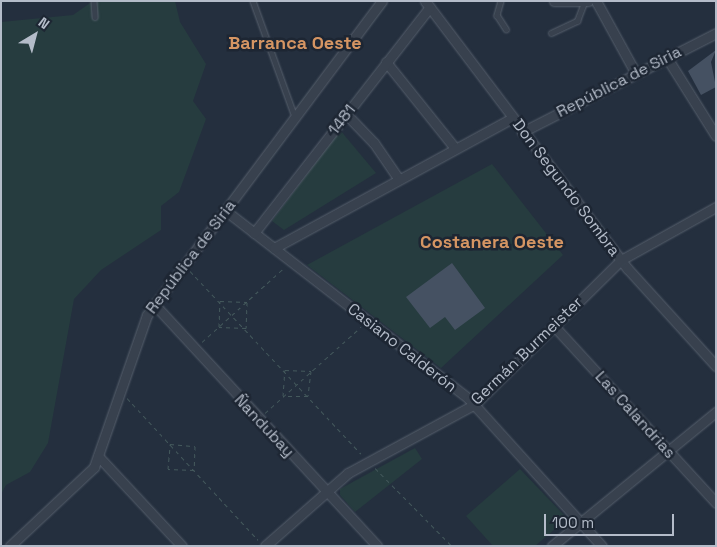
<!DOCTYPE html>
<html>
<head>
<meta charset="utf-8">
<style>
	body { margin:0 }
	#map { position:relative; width:717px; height:547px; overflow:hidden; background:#242f3e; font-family:"Space Grotesk",sans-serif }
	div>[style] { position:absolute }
	.green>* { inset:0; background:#263c3f }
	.building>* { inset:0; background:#455162 }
	.path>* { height:1px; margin-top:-0.5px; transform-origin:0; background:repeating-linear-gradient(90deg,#44595c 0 4px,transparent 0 8px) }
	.roads { filter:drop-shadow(0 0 1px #565f6c) drop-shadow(0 0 1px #565f6c) }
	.lane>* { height:4.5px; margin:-2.25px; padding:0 2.25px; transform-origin:2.25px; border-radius:2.25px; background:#38414e }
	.street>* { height:9px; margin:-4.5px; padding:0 4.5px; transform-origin:4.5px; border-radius:4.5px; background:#38414e }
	span { translate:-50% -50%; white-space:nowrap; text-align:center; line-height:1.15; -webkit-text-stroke:5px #1d2633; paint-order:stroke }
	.street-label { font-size:16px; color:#b4bcc9 }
	.neighbourhood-label { font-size:18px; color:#d59563; font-weight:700 }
	.frame { position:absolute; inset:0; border:2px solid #b4bcc9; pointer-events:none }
	.north { position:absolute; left:10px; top:10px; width:50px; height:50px; -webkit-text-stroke:4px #1d2633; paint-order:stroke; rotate:37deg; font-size:14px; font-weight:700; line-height:20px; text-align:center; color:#b4bcc9 }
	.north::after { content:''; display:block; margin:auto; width:18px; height:22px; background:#b4bcc9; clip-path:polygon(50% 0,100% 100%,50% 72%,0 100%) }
	.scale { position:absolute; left:544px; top:514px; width:130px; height:22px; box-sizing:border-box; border:2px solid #b4bcc9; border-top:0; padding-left:6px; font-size:15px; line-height:18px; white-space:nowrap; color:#b4bcc9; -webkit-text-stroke:4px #1d2633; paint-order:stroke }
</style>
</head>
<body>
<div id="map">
	<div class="green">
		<div style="clip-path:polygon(93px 1px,175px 1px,180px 22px,206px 64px,193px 101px,206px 119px,179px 192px,161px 206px,161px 230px,101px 270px,74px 299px,48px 443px,30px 472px,6px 485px,1px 494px,1px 22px,73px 15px)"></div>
		<div style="clip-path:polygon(340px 130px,376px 173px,284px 230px,272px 221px)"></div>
		<div style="clip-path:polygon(492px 164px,563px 255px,441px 368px,307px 265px)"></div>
		<div style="clip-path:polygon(415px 448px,422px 459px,355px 512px,340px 495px,340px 489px)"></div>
		<div style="clip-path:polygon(520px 469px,564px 515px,561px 524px,535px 546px,493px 546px,466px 516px)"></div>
	</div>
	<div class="building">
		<div style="clip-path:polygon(716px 50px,711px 62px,716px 87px,701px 95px,688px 71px)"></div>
		<div style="clip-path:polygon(452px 263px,485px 308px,455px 330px,445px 317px,430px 328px,406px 297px)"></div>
	</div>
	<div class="path">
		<div style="left:190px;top:271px;width:250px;rotate:46.9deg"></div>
		<div style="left:220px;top:301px;width:27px;rotate:2deg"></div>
		<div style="left:247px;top:302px;width:26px;rotate:92deg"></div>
		<div style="left:246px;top:328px;width:27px;rotate:-178deg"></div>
		<div style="left:219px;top:327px;width:26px;rotate:-88deg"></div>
		<div style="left:202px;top:342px;width:110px;rotate:-42.1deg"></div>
		<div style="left:285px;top:370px;width:26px;rotate:2deg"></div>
		<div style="left:311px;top:371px;width:25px;rotate:97deg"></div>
		<div style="left:308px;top:396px;width:25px;rotate:180deg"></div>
		<div style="left:283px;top:396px;width:26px;rotate:-86deg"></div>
		<div style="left:127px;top:398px;width:193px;rotate:47.3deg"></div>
		<div style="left:265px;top:413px;width:129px;rotate:-41.9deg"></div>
		<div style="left:170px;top:444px;width:25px;rotate:5deg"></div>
		<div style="left:195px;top:446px;width:24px;rotate:92deg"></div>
		<div style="left:194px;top:470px;width:26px;rotate:-178deg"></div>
		<div style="left:168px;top:469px;width:25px;rotate:-85deg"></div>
		<div style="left:375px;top:468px;width:110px;rotate:45.4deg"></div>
	</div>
	<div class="roads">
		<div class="lane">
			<div style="left:94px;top:1px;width:16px;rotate:86deg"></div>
			<div style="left:253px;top:1px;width:120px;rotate:70.1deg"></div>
			<div style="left:501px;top:1px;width:15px;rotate:106deg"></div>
			<div style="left:497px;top:15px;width:17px;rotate:57deg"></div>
			<div style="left:551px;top:33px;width:29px;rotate:-25deg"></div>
			<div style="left:577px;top:21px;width:19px;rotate:-69deg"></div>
		</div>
		<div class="street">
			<div style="left:425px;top:1px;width:336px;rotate:52.9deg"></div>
			<div style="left:628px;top:269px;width:131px;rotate:47.8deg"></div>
			<div style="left:554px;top:1px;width:34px"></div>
			<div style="left:596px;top:1px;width:81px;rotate:61.2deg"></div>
			<div style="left:667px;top:58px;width:92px;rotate:57.9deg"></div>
			<div style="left:386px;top:62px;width:110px;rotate:51.3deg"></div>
			<div style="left:346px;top:114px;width:40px;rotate:46deg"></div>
			<div style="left:374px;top:143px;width:42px;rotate:55.6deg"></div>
			<div style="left:522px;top:132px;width:218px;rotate:-27deg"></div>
			<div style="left:226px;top:211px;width:307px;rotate:37.7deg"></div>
			<div style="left:469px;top:399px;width:198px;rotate:47.9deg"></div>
			<div style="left:254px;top:233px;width:286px;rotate:-52.1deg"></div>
			<div style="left:274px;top:248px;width:271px;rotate:-28.6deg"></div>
			<div style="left:154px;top:304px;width:329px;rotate:47.3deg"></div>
			<div style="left:554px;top:326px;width:240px;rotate:47.5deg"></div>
			<div style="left:98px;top:456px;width:123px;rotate:47deg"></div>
			<div style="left:10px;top:546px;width:115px;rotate:-43.2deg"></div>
			<div style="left:94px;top:467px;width:161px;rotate:-70.8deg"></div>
			<div style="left:147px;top:315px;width:392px;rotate:-53.2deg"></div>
			<div style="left:265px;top:546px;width:111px;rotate:-41.3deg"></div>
			<div style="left:348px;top:473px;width:145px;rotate:-28.5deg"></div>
			<div style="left:475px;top:404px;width:205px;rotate:-44.6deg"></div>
			<div style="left:621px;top:260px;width:109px;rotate:-29.2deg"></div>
			<div style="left:552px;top:546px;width:212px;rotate:-39.3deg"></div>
		</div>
	</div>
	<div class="street-label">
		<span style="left:619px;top:82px;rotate:-27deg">República de Siria</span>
		<span style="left:342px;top:120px;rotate:-52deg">1481</span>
		<span style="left:566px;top:188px;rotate:53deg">Don Segundo Sombra</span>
		<span style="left:191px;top:257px;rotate:-53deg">República de Siria</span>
		<span style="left:402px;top:348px;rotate:38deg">Casiano Calderón</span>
		<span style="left:527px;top:351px;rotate:-44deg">Germán Burmeister</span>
		<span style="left:635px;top:415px;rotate:48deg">Las Calandrias</span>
		<span style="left:264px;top:426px;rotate:47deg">Ñandubay</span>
	</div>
	<div class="neighbourhood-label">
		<span style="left:295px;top:43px">Barranca Oeste</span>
		<span style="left:492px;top:242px">Costanera Oeste</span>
	</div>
	<div class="frame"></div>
	<div class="north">N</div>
	<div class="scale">100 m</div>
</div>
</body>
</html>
